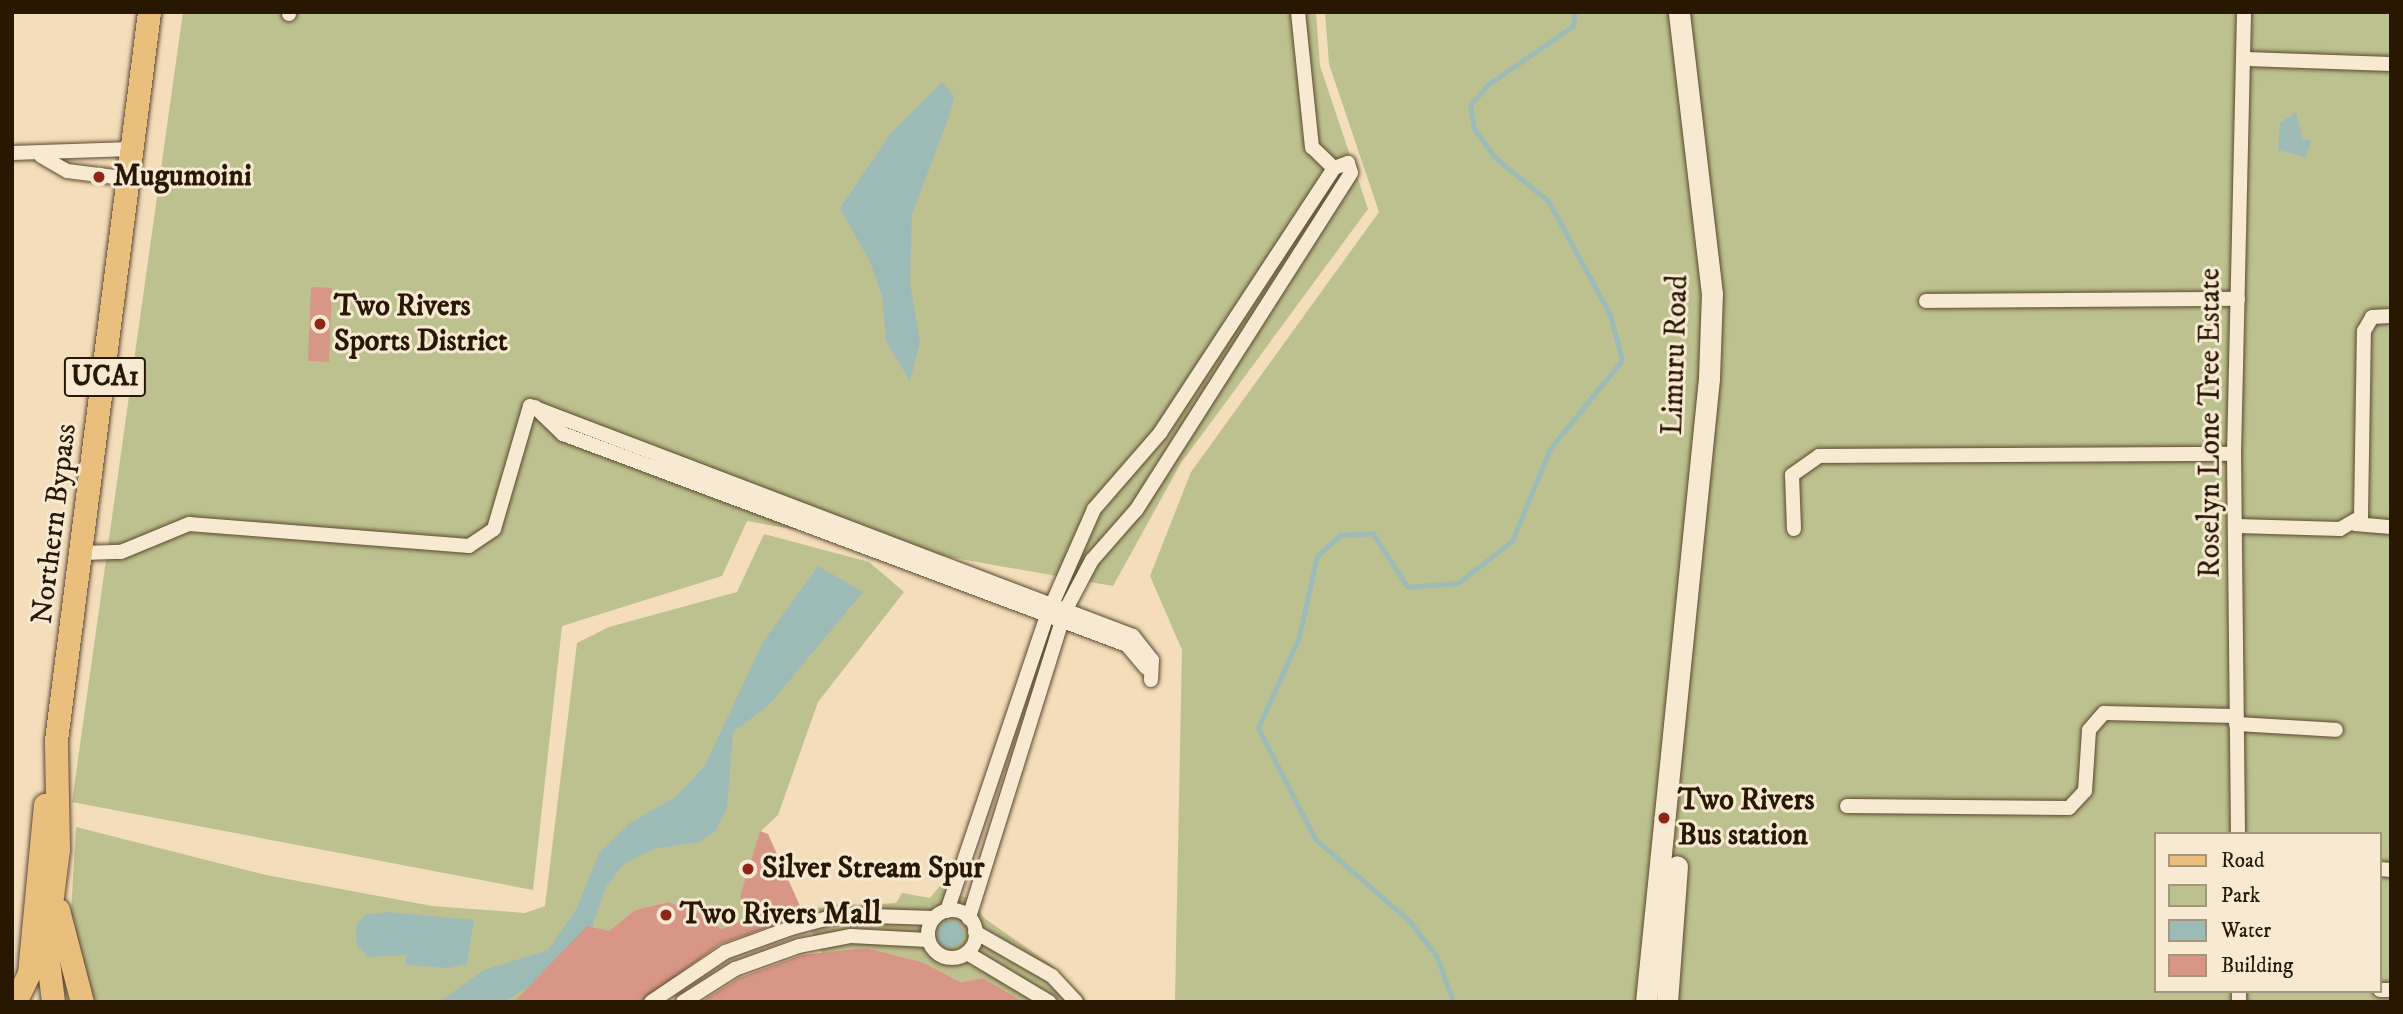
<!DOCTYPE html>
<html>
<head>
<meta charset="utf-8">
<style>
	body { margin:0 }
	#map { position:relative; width:2403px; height:1014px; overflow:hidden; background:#f3ddba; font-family:"IM FELL DW Pica",serif }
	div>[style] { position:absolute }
	.green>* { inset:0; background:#bdc08f }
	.water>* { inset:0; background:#9dbbb6 }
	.round { border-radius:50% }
	.stream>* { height:4.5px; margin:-2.25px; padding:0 2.25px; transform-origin:2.25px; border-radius:2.25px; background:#9dbbb6 }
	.building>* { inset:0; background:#d79686 }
	.roads { filter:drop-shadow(0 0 2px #5b482f) drop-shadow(0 0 2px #5b482f) }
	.minor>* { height:14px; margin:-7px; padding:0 7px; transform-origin:7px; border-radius:7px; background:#f7e9d2 }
	.minor>.ring { margin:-7px; padding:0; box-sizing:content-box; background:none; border:14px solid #f7e9d2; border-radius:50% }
	.secondary>* { height:21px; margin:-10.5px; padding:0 10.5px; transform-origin:10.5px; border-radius:10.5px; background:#f7e9d2 }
	.primary>* { height:23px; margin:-11.5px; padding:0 11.5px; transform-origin:11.5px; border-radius:11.5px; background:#eabe7d }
	.dots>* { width:19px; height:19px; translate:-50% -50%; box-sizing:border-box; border:4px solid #f7e9d2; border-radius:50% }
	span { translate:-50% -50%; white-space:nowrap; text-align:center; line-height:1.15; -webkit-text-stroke:6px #f7e9d2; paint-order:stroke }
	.shield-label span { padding:2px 5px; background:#f7e9d2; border:2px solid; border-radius:5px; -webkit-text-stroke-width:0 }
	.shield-label { font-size:28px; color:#281701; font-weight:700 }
	.poi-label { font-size:30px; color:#281701; font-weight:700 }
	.left { translate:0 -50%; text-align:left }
	.street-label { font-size:30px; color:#281701 }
	.frame { position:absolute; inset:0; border:14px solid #281701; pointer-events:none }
	.legend { position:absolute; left:2154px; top:832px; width:228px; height:161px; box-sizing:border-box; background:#f7e9d2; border:2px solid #a4957e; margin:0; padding:9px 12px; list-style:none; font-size:21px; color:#281701 }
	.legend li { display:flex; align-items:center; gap:14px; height:35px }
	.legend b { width:35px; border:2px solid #a4957e }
</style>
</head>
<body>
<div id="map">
	<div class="green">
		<div style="clip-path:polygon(183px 12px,1316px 12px,1320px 66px,1368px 209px,1181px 463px,1113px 586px,747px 521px,722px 576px,562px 626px,533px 890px,72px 802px)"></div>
		<div style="clip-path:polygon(evenodd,1325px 12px,2391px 12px,2391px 1002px,1175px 1002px,1182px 650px,1150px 576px,1191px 472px,1379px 212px,1329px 64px,1325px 12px,2156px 834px,2380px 834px,2380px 991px,2156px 991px,2156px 834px)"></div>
		<div style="clip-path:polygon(764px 534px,869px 562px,904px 592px,818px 702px,778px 815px,760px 832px,740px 896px,749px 918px,721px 929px,701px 913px,668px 902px,635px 910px,609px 931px,582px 968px,519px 1002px,97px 1002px,82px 984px,70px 930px,76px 827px,266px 875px,432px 906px,525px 913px,545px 906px,577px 643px,609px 627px,737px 592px)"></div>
		<div style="clip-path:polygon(943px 882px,958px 896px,972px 898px,984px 918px,1050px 964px,1088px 1002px,1024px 1002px,983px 978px,961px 982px,922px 962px,867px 948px,823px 955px,801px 909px,896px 903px,902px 893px,930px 898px)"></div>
	</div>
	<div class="water">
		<div style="clip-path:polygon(942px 82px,954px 96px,950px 114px,912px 214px,910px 283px,920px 342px,910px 381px,886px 341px,882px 296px,870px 262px,840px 208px,891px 133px)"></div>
		<div style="clip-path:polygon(2296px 112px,2302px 138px,2311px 141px,2306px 157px,2278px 150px,2280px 123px)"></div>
		<div style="clip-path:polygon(818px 566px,863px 592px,769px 705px,733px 732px,727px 808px,716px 830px,700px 842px,653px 849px,624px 864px,606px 887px,588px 939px,569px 962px,504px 1002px,439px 1002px,484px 970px,548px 950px,577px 908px,599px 853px,630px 823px,677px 796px,705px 765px,763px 642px)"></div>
		<div style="clip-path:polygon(388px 912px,474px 920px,467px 964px,450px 968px,406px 965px,406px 955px,368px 957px,357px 946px,356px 925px,365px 915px)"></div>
		<div class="round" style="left:937px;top:921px;width:26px;height:26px"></div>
	</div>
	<div class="stream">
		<div style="left:1453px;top:1002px;width:48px;rotate:-109.6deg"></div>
		<div style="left:1437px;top:957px;width:46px;rotate:-127.9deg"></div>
		<div style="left:1409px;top:921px;width:125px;rotate:-138.9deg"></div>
		<div style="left:1315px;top:839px;width:125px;rotate:-117.2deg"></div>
		<div style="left:1258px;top:728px;width:100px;rotate:-65.7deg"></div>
		<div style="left:1299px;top:637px;width:83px;rotate:-77.5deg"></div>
		<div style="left:1317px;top:556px;width:31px;rotate:-42deg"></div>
		<div style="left:1340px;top:535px;width:33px;rotate:-3deg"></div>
		<div style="left:1373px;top:533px;width:64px;rotate:57.1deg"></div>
		<div style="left:1408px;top:587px;width:50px;rotate:-4.6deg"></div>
		<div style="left:1458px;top:583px;width:68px;rotate:-37.9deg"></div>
		<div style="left:1512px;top:541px;width:100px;rotate:-67.6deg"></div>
		<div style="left:1550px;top:449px;width:114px;rotate:-51deg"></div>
		<div style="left:1622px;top:360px;width:47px;rotate:-104.9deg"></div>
		<div style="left:1610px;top:315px;width:130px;rotate:-118.5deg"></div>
		<div style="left:1548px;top:201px;width:68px;rotate:-140.9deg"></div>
		<div style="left:1495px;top:158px;width:36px;rotate:-126deg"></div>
		<div style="left:1474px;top:129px;width:24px;rotate:-99deg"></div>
		<div style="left:1470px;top:105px;width:30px;rotate:-48deg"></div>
		<div style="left:1490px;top:83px;width:101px;rotate:-34.5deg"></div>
		<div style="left:1573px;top:26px;width:14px;rotate:-82deg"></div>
	</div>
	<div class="building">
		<div style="clip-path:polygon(311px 287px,332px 288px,329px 362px,308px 361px)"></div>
		<div style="clip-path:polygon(760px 831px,768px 834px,804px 915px,720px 944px,641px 1002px,514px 1002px,587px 926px,609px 931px,635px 910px,668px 902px,701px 913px,721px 929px,749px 918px,740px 896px)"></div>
		<div style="clip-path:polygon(867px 948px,922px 962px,961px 982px,983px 978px,1024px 1002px,701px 1002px,739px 978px,802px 955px)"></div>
	</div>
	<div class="roads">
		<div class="minor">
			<div style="left:1298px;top:12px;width:136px;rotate:84.1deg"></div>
			<div style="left:1312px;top:147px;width:30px;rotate:44deg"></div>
			<div style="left:289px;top:14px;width:2px;rotate:-90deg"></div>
			<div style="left:2246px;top:59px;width:145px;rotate:2deg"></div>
			<div style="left:12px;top:153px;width:120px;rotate:-1.9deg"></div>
			<div style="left:41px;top:156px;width:30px;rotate:30deg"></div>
			<div style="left:67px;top:171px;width:64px;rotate:7.2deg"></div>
			<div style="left:1926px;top:301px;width:312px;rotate:-0.4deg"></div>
			<div style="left:535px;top:407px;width:39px;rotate:44deg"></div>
			<div style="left:563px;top:434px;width:602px;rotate:20.51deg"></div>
			<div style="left:1127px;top:645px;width:30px;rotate:50deg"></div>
			<div style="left:2355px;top:524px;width:36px;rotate:5deg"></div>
			<div style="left:2237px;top:526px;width:103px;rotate:1.7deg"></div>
			<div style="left:2340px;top:529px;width:24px;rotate:-30deg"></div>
			<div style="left:2361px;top:517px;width:186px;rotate:-89.1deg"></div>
			<div style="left:2364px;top:331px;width:16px;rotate:-60deg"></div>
			<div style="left:2372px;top:317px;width:19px;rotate:-3deg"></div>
			<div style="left:1794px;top:529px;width:54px;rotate:-92.1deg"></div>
			<div style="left:1792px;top:475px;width:33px;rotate:-35deg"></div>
			<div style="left:1819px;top:456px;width:415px;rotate:-0.3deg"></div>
			<div style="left:83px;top:553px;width:38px;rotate:-2deg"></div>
			<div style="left:121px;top:552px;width:74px;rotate:-22.4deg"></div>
			<div style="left:189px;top:524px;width:281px;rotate:4.5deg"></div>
			<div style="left:469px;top:546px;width:30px;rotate:-34deg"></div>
			<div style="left:494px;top:529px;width:128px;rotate:-73.7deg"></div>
			<div style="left:530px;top:406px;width:645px;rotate:20.88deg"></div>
			<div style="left:1133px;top:636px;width:31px;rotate:52deg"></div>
			<div style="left:1152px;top:660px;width:20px;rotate:93deg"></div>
			<div style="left:2236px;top:724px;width:100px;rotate:3.4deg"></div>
			<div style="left:1847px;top:806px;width:222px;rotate:0.5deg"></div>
			<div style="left:2069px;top:808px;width:23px;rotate:-47deg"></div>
			<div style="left:2085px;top:791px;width:61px;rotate:-86.2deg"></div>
			<div style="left:2089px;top:730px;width:23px;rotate:-49deg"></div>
			<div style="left:2104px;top:713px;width:131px;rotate:1.3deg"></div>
			<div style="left:2238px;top:834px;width:380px;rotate:-90.6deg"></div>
			<div style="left:2234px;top:454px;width:442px;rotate:-88.7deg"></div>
			<div style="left:2380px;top:869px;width:11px;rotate:5deg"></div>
			<div class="ring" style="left:928px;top:910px;width:34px;height:34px"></div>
			<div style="left:947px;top:911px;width:309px;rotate:-71.3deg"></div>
			<div style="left:1046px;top:618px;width:119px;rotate:-66.2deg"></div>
			<div style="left:1094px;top:509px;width:101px;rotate:-49deg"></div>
			<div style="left:1160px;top:433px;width:317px;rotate:-56.7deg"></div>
			<div style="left:1334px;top:168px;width:15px;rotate:-20deg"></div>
			<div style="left:1348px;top:163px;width:10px;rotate:73deg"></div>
			<div style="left:1351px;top:173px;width:400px;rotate:122.5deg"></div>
			<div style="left:1136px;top:510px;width:67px;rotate:131.3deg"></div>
			<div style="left:1092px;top:560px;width:58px;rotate:117.9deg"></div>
			<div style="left:1065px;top:611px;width:322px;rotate:107.4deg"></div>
			<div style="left:975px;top:932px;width:89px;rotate:29.7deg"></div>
			<div style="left:1052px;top:976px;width:35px;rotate:47deg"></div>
			<div style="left:967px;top:953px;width:96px;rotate:30.9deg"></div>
			<div style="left:2380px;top:990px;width:11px"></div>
			<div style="left:651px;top:1002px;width:89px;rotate:-34deg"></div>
			<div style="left:725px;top:952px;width:70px;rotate:-20deg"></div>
			<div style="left:791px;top:928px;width:51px;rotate:-14.9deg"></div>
			<div style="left:840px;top:915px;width:94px;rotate:1.8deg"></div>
			<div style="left:683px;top:1002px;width:62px;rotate:-32.4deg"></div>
			<div style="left:735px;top:969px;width:68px;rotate:-19.8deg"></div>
			<div style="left:799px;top:946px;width:53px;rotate:-10.9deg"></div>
			<div style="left:851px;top:936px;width:77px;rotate:3deg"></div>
			<div style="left:2239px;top:1002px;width:11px;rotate:-90deg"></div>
		</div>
		<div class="secondary">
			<div style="left:1646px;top:1002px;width:627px;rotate:-84.23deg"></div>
			<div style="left:1709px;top:378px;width:84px;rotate:-88deg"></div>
			<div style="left:1712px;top:294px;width:284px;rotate:-96.7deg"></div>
			<div style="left:1667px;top:1002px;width:136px;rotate:-85.8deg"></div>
		</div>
		<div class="primary">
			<div style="left:58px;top:910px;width:95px;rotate:75.4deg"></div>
			<div style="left:15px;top:1002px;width:32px;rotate:-64deg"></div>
			<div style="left:29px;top:973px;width:169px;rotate:-84.6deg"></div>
			<div style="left:53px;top:1002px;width:59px;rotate:-96.8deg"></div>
			<div style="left:46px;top:943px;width:95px;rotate:-82.7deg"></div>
			<div style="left:58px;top:849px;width:109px;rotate:-91.1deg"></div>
			<div style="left:56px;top:740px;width:734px;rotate:-82.72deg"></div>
		</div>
	</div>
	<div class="dots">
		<div style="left:99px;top:177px;background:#8f2418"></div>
		<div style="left:320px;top:324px;background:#8f2418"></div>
		<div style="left:1664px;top:818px;background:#8f2418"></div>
		<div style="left:748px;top:869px;background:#8f2418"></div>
		<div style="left:666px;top:915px;background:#8f2418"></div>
	</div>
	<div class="shield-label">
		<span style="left:105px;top:377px">UCA1</span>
	</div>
	<div class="poi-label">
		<span class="left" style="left:113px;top:177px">Mugumoini</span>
		<span class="left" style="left:334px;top:324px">Two Rivers<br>Sports District</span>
		<span class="left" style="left:1678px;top:818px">Two Rivers<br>Bus station</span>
		<span class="left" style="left:762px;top:869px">Silver Stream Spur</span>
		<span class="left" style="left:680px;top:915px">Two Rivers Mall</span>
	</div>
	<div class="street-label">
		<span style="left:1676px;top:355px;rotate:-88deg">Limuru Road</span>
		<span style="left:2211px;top:423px;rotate:-90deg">Roselyn Lone Tree Estate</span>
		<span style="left:55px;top:524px;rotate:-83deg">Northern Bypass</span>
	</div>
	<div class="frame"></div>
	<ul class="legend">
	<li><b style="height:9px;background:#eabe7d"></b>Road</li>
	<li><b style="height:19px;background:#bdc08f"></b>Park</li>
	<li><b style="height:19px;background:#9dbbb6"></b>Water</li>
	<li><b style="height:19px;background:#d79686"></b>Building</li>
	</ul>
</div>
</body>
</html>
